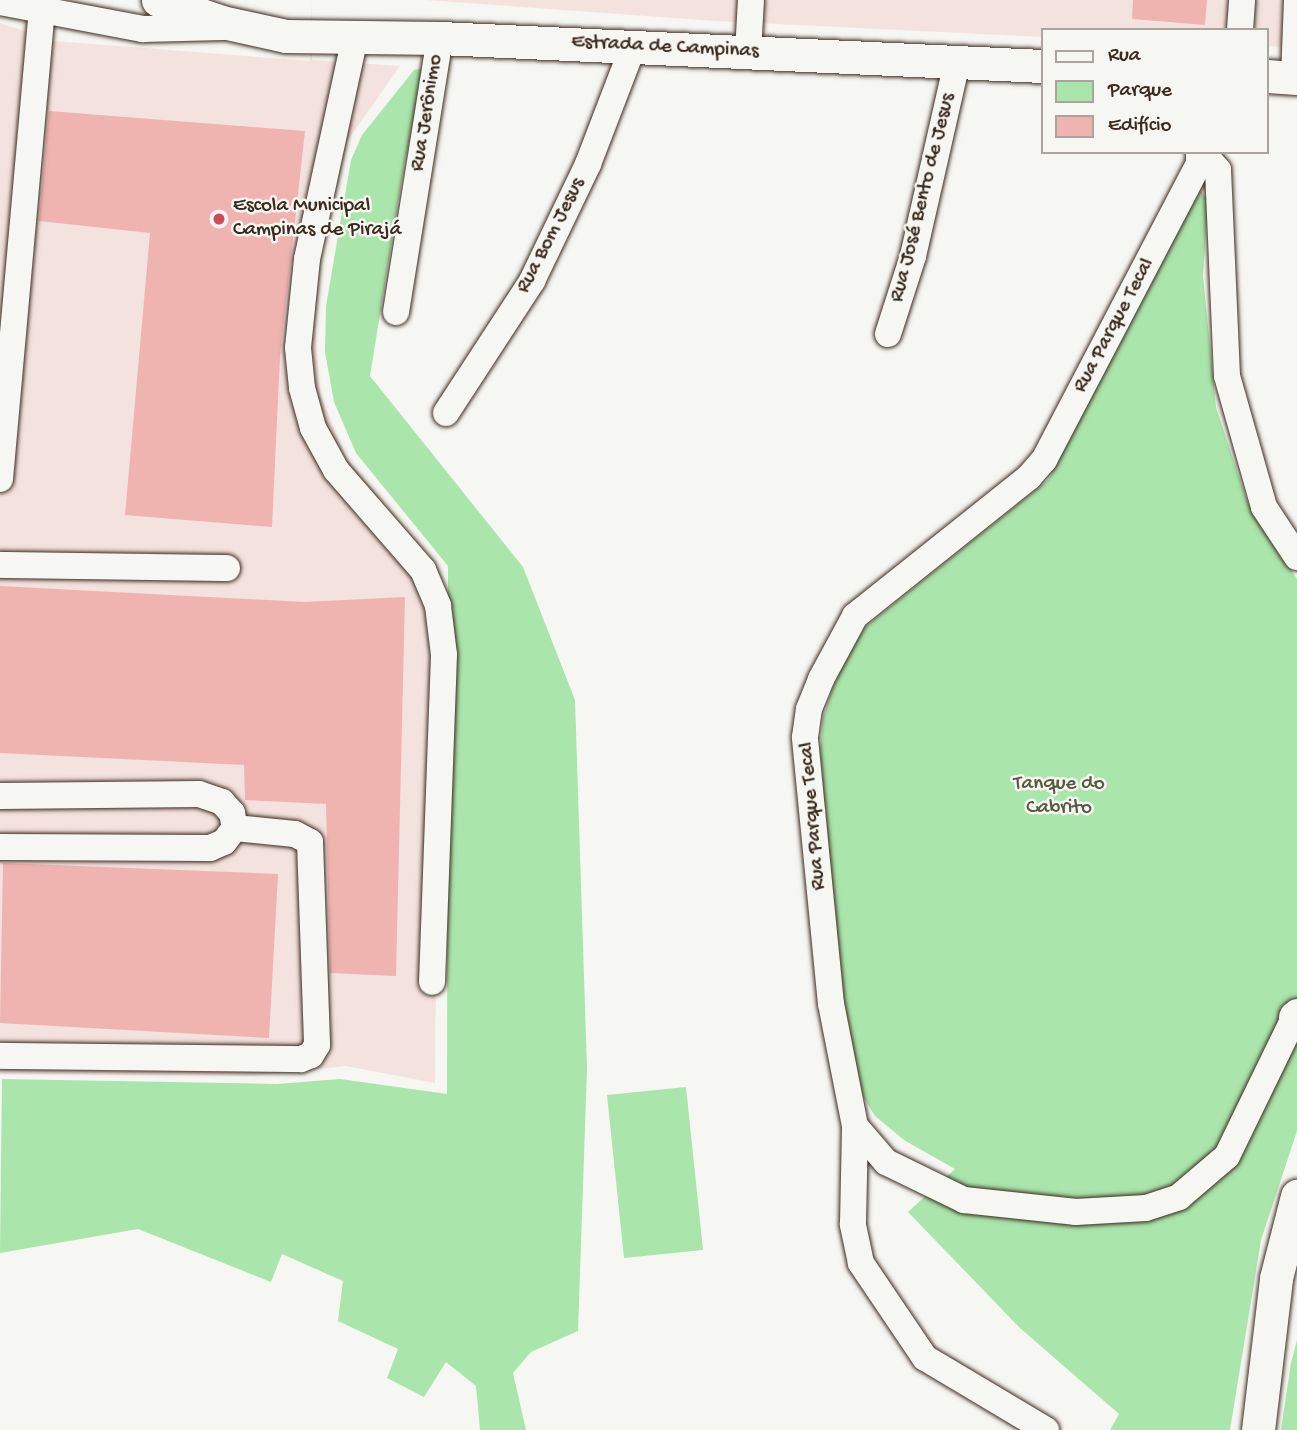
<!DOCTYPE html>
<html>
<head>
<meta charset="utf-8">
<style>
	body { margin:0 }
	#map { position:relative; width:1297px; height:1430px; overflow:hidden; background:#f6f6f2; font-family:"Gochi Hand",sans-serif }
	div>[style] { position:absolute }
	.built>* { inset:0; background:#f4e2de }
	.green>* { inset:0; background:#aae5ab }
	.building>* { inset:0; background:#f0b4b0 }
	.roads { filter:drop-shadow(0 0 2px #3b2a1e) drop-shadow(0 0 2px #3b2a1e) }
	.minor>* { height:26px; margin:-13px; padding:0 13px; transform-origin:13px; border-radius:13px; background:#f6f6f2 }
	.major>* { height:33px; margin:-16.5px; padding:0 16.5px; transform-origin:16.5px; border-radius:16.5px; background:#f6f6f2 }
	.dots>* { width:19px; height:19px; translate:-50% -50%; box-sizing:border-box; border:4px solid #f6f6f2; border-radius:50% }
	span { translate:-50% -50%; white-space:nowrap; text-align:center; line-height:1.15; -webkit-text-stroke:5px #f6f6f2; paint-order:stroke }
	.street-label { font-size:21px; color:#3b2a1e }
	.poi-label { font-size:21px; color:#3b2a1e }
	.left { translate:0 -50%; text-align:left }
	.park-label { font-size:21px; color:#575941 }
	.legend { position:absolute; left:1041px; top:28px; width:228px; height:126px; box-sizing:border-box; background:#f6f6f2; border:2px solid #aba49d; margin:0; padding:9px 12px; list-style:none; font-size:21px; color:#3b2a1e }
	.legend li { display:flex; align-items:center; gap:14px; height:35px }
	.legend b { width:35px; border:2px solid #aba49d }
</style>
</head>
<body>
<div id="map">
	<div class="built">
		<div style="clip-path:polygon(312px 0,312px 60px,400px 66px,348px 140px,322px 250px,315px 322px,320px 394px,346px 458px,440px 571px,435px 1083px,346px 1066px,253px 1076px,0 1074px,0 23px,54px 41px,310px 61px)"></div>
		<div style="clip-path:polygon(426px 0,1297px 0,1297px 48px,1267px 46px,1267px 30px,1043px 30px,1043px 37px,716px 21px)"></div>
	</div>
	<div class="green">
		<div style="clip-path:polygon(426px 68px,404px 165px,370px 376px,523px 567px,575px 700px,587px 1069px,578px 1331px,531px 1352px,513px 1373px,526px 1430px,480px 1430px,476px 1386px,446px 1362px,424px 1397px,387px 1378px,398px 1349px,338px 1321px,343px 1281px,282px 1254px,271px 1282px,138px 1229px,0 1253px,2px 1079px,277px 1084px,340px 1079px,447px 1094px,448px 566px,356px 453px,334px 402px,325px 352px,326px 306px,351px 160px,362px 135px,414px 70px)"></div>
		<div style="clip-path:polygon(1200px 190px,1208px 200px,1203px 276px,1216px 407px,1247px 501px,1297px 579px,1297px 1131px,1261px 1240px,1230px 1430px,1110px 1430px,1119px 1414px,1020px 1328px,908px 1212px,955px 1169px,904px 1140px,875px 1116px,862px 1095px,852px 1061px,841px 995px,820px 753px,823px 718px,837px 675px,864px 628px,1048px 480px)"></div>
		<div style="clip-path:polygon(686px 1087px,703px 1250px,624px 1258px,607px 1095px)"></div>
		<div style="clip-path:polygon(1297px 1340px,1297px 1430px,1281px 1430px,1291px 1363px)"></div>
	</div>
	<div class="building">
		<div style="clip-path:polygon(1133px 0,1207px 0,1205px 25px,1132px 19px)"></div>
		<div style="clip-path:polygon(49px 111px,305px 131px,280px 356px,272px 527px,125px 515px,150px 233px,39px 221px)"></div>
		<div style="clip-path:polygon(0 586px,305px 602px,405px 597px,396px 976px,330px 973px,326px 804px,245px 800px,244px 765px,0 753px)"></div>
		<div style="clip-path:polygon(3px 863px,278px 874px,269px 1038px,0 1023px)"></div>
	</div>
	<div class="roads">
		<div class="minor">
			<div style="left:0;top:2px;width:146px;rotate:10.7deg"></div>
			<div style="left:143px;top:29px;width:80px;rotate:-1.4deg"></div>
			<div style="left:1240px;top:30px;width:30px;rotate:-86deg"></div>
			<div style="left:355px;top:37px;width:227px;rotate:102.2deg"></div>
			<div style="left:307px;top:259px;width:89px;rotate:95.8deg"></div>
			<div style="left:298px;top:348px;width:40px;rotate:84.3deg"></div>
			<div style="left:302px;top:388px;width:41px;rotate:74.6deg"></div>
			<div style="left:313px;top:428px;width:48px;rotate:61.3deg"></div>
			<div style="left:336px;top:470px;width:133px;rotate:49deg"></div>
			<div style="left:423px;top:570px;width:39px;rotate:67deg"></div>
			<div style="left:438px;top:606px;width:49px;rotate:83deg"></div>
			<div style="left:444px;top:655px;width:327px;rotate:92.1deg"></div>
			<div style="left:748px;top:52px;width:52px;rotate:-86.7deg"></div>
			<div style="left:1294px;top:78px;width:78px;rotate:-87.8deg"></div>
			<div style="left:1199px;top:164px;width:11px;rotate:-15deg"></div>
			<div style="left:1210px;top:161px;width:12px;rotate:48deg"></div>
			<div style="left:1218px;top:170px;width:206px;rotate:87.5deg"></div>
			<div style="left:1227px;top:376px;width:136px;rotate:74.2deg"></div>
			<div style="left:1264px;top:507px;width:60px;rotate:56.6deg"></div>
			<div style="left:396px;top:312px;width:278px;rotate:-80.9deg"></div>
			<div style="left:888px;top:334px;width:82px;rotate:-72.2deg"></div>
			<div style="left:913px;top:256px;width:199px;rotate:-77.2deg"></div>
			<div style="left:446px;top:413px;width:158px;rotate:-56.9deg"></div>
			<div style="left:532px;top:281px;width:130px;rotate:-64.4deg"></div>
			<div style="left:588px;top:164px;width:125px;rotate:-69deg"></div>
			<div style="left:0;top:479px;width:481px;rotate:-84.9deg"></div>
			<div style="left:0;top:565px;width:227px;rotate:0.8deg"></div>
			<div style="left:0;top:796px;width:199px;rotate:-0.6deg"></div>
			<div style="left:199px;top:794px;width:24px;rotate:19deg"></div>
			<div style="left:222px;top:802px;width:15px;rotate:48deg"></div>
			<div style="left:232px;top:813px;width:15px;rotate:79deg"></div>
			<div style="left:235px;top:828px;width:60px;rotate:5.7deg"></div>
			<div style="left:295px;top:834px;width:17px;rotate:28deg"></div>
			<div style="left:310px;top:842px;width:203px;rotate:88deg"></div>
			<div style="left:317px;top:1045px;width:12px;rotate:121deg"></div>
			<div style="left:311px;top:1055px;width:11px;rotate:158deg"></div>
			<div style="left:301px;top:1059px;width:301px;rotate:-179.4deg"></div>
			<div style="left:0;top:847px;width:210px;rotate:0.3deg"></div>
			<div style="left:210px;top:848px;width:15px;rotate:-23deg"></div>
			<div style="left:224px;top:842px;width:18px;rotate:-52deg"></div>
			<div style="left:855px;top:1126px;width:48px;rotate:49.3deg"></div>
			<div style="left:886px;top:1162px;width:87px;rotate:26deg"></div>
			<div style="left:964px;top:1200px;width:113px;rotate:6.1deg"></div>
			<div style="left:1076px;top:1212px;width:70px;rotate:-3.3deg"></div>
			<div style="left:1146px;top:1208px;width:35px;rotate:-18deg"></div>
			<div style="left:1179px;top:1197px;width:63px;rotate:-40.5deg"></div>
			<div style="left:1227px;top:1156px;width:160px;rotate:-64.1deg"></div>
			<div style="left:1046px;top:1430px;width:141px;rotate:-149.2deg"></div>
			<div style="left:925px;top:1358px;width:115px;rotate:-124deg"></div>
			<div style="left:861px;top:1263px;width:40px;rotate:-102deg"></div>
			<div style="left:853px;top:1224px;width:98px;rotate:-88.8deg"></div>
			<div style="left:855px;top:1126px;width:124px;rotate:-101.1deg"></div>
			<div style="left:831px;top:1004px;width:268px;rotate:-95.6deg"></div>
			<div style="left:805px;top:737px;width:28px;rotate:-82deg"></div>
			<div style="left:809px;top:709px;width:32px;rotate:-68deg"></div>
			<div style="left:821px;top:679px;width:72px;rotate:-61.6deg"></div>
			<div style="left:855px;top:616px;width:223px;rotate:-38.6deg"></div>
			<div style="left:1029px;top:477px;width:23px;rotate:-49deg"></div>
			<div style="left:1044px;top:460px;width:334px;rotate:-62.4deg"></div>
			<div style="left:1199px;top:164px;width:12px;rotate:-90deg"></div>
		</div>
		<div class="major">
			<div style="left:158px;top:0;width:68px;rotate:19deg"></div>
			<div style="left:222px;top:22px;width:66px;rotate:12.3deg"></div>
			<div style="left:286px;top:36px;width:154px;rotate:0.7deg"></div>
			<div style="left:440px;top:38px;width:604px;rotate:2.66deg"></div>
			<div style="left:1267px;top:76px;width:30px;rotate:4deg"></div>
			<div style="left:1295px;top:1017px;width:3px;rotate:45deg"></div>
			<div style="left:1258px;top:1430px;width:153px;rotate:-83.2deg"></div>
			<div style="left:1276px;top:1278px;width:85px;rotate:-75.6deg"></div>
		</div>
	</div>
	<div class="dots">
		<div style="left:219px;top:219px;background:#d1495b"></div>
	</div>
	<div class="street-label">
		<span style="left:665px;top:48px;rotate:3deg">Estrada de Campinas</span>
		<span style="left:428px;top:113px;rotate:-81deg">Rua Jerônimo</span>
		<span style="left:924px;top:198px;rotate:-76deg">Rua José Bento de Jesus</span>
		<span style="left:552px;top:236px;rotate:-63deg">Rua Bom Jesus</span>
		<span style="left:1115px;top:326px;rotate:-62deg">Rua Parque Tecal</span>
		<span style="left:814px;top:816px;rotate:-95deg">Rua Parque Tecal</span>
	</div>
	<div class="poi-label">
		<span class="left" style="left:233px;top:219px">Escola Municipal<br>Campinas de Pirajá</span>
	</div>
	<div class="park-label">
		<span style="left:1059px;top:797px">Tanque do<br>Cabrito</span>
	</div>
	<ul class="legend">
	<li><b style="height:9px;background:#f6f6f2"></b>Rua</li>
	<li><b style="height:19px;background:#aae5ab"></b>Parque</li>
	<li><b style="height:19px;background:#f0b4b0"></b>Edifício</li>
	</ul>
</div>
</body>
</html>
